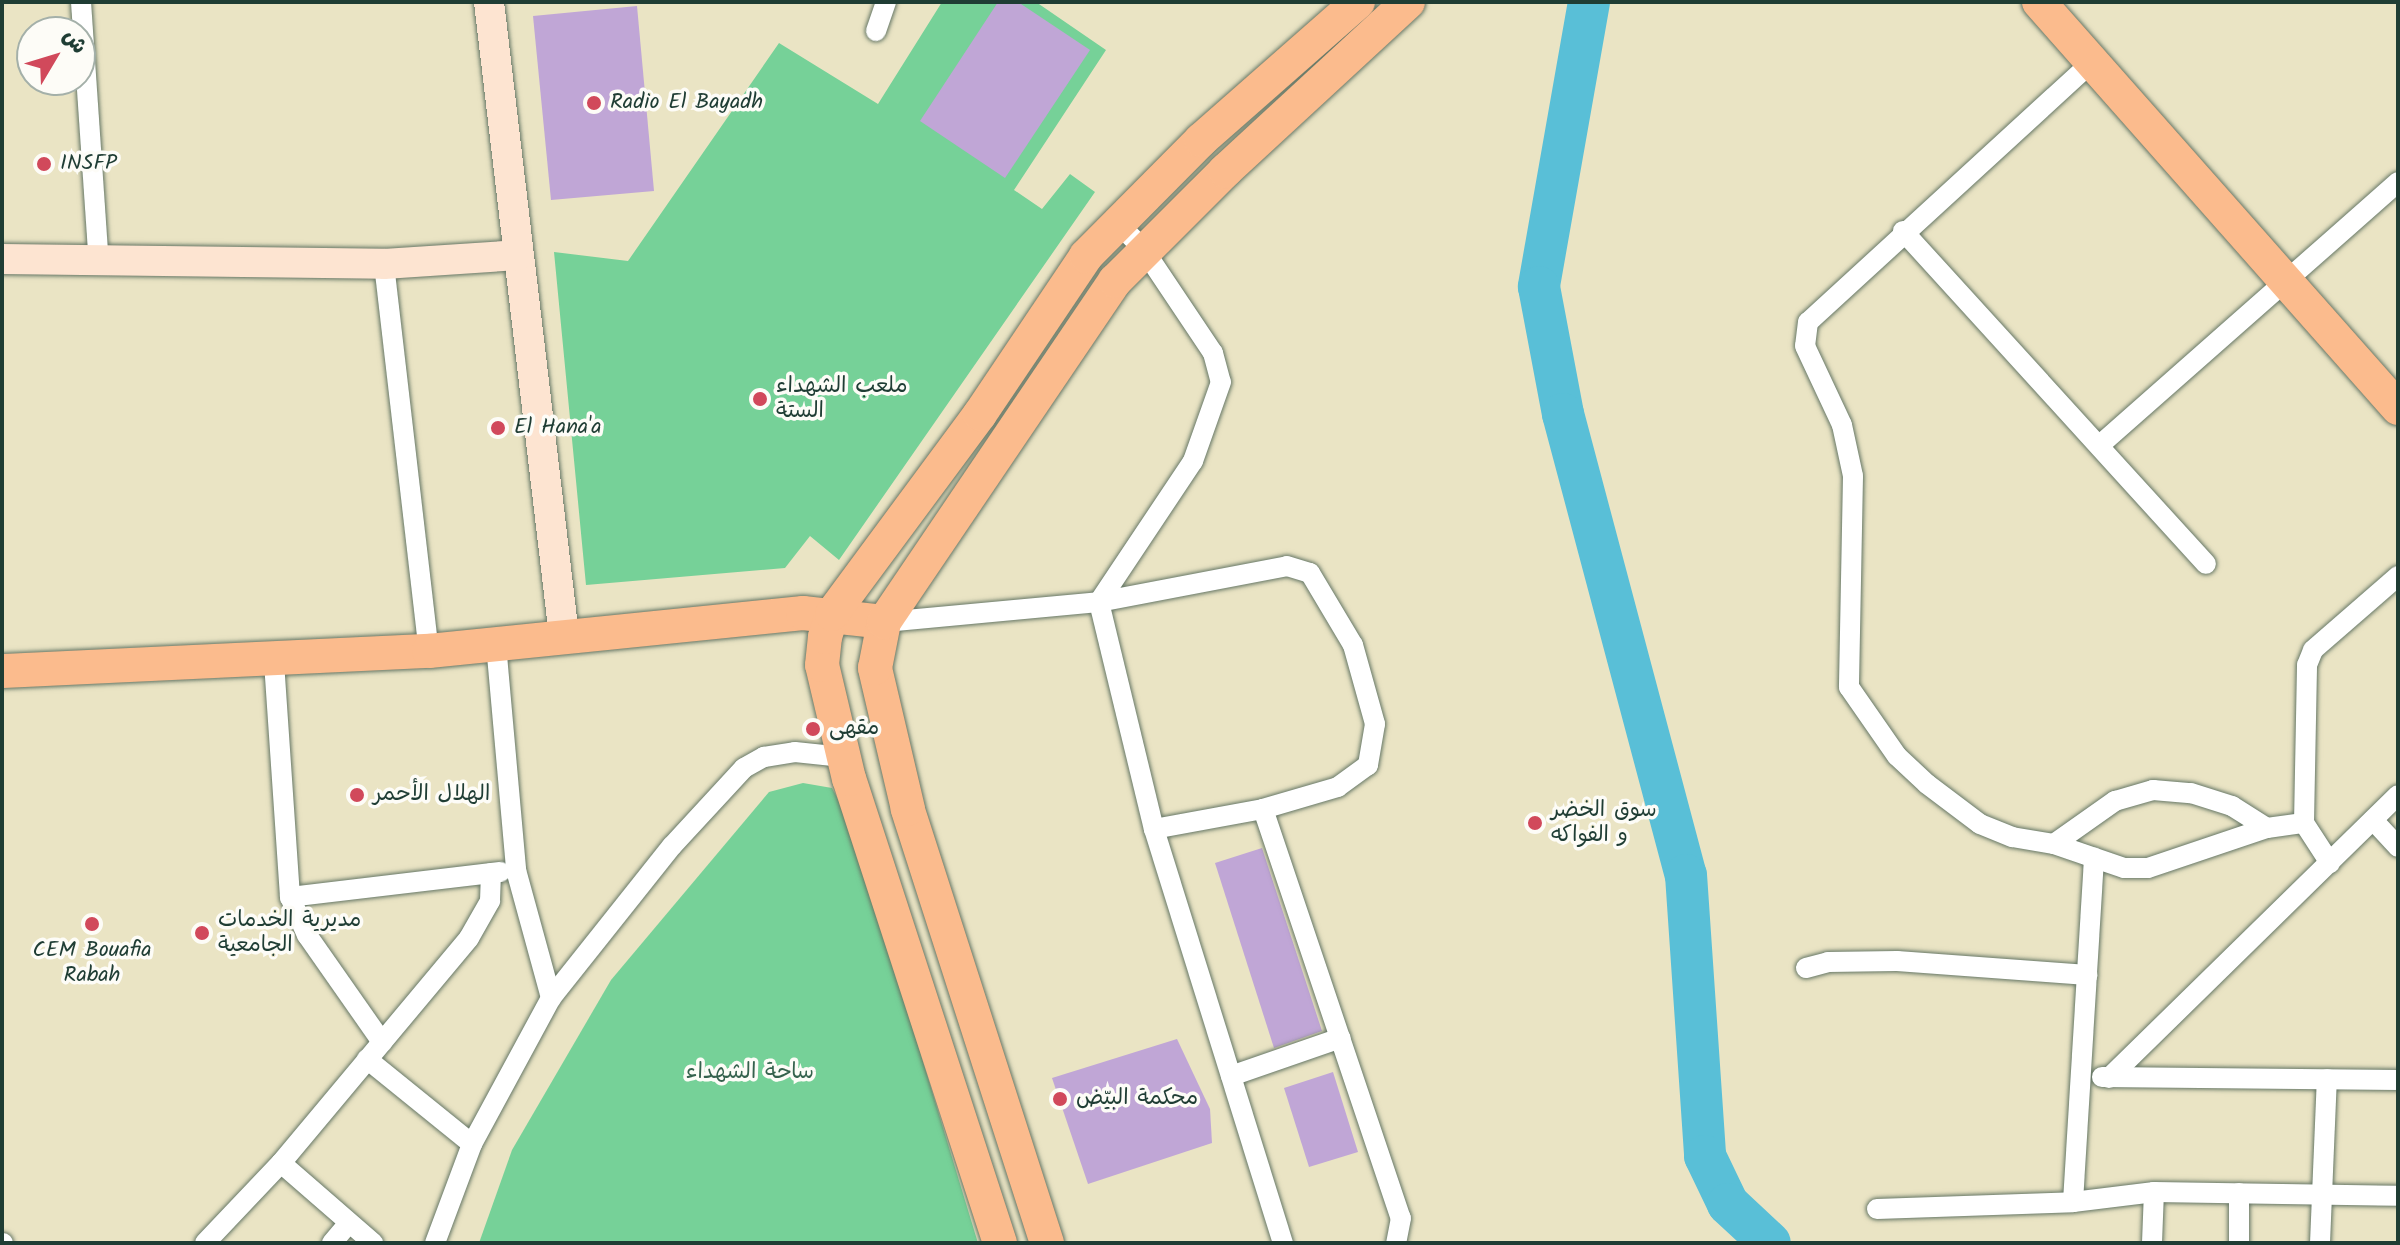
<!DOCTYPE html>
<html>
<head>
<meta charset="utf-8">
<style>
	body { margin:0 }
	#map { position:relative; width:2400px; height:1245px; overflow:hidden; background:#eae4c4; font-family:Kalam,"Playpen Sans Arabic",sans-serif }
	div>[style] { position:absolute }
	.green>* { inset:0; background:#76d198 }
	.river>* { height:42px; margin:-21px; padding:0 21px; transform-origin:21px; border-radius:21px; background:#59bfd7 }
	.building>* { inset:0; background:#c0a6d6 }
	.roads { filter:drop-shadow(0 0 2px #676) drop-shadow(0 0 2px #676) }
	.street>* { height:20px; margin:-10px; padding:0 10px; transform-origin:10px; border-radius:10px; background:#fff }
	.secondary>* { height:30px; margin:-15px; padding:0 15px; transform-origin:15px; border-radius:15px; background:#fde4d1 }
	.primary>* { height:34px; margin:-17px; padding:0 17px; transform-origin:17px; border-radius:17px; background:#fbbb8d }
	.dots>* { width:22px; height:22px; translate:-50% -50%; box-sizing:border-box; border:4px solid #fdfcf7; border-radius:50% }
	span { translate:-50% -50%; white-space:nowrap; text-align:center; line-height:1.15; -webkit-text-stroke:7px #fdfcf7; paint-order:stroke }
	.poi-label { font-size:22px; color:#1f3d34 }
	.left { translate:0 -50%; text-align:left }
	.park-label { font-size:22px; color:#35624d }
	.frame { position:absolute; inset:0; border:4px solid #1f3d34; pointer-events:none }
	.north { position:absolute; left:16px; top:16px; width:80px; height:80px; box-sizing:border-box; background:#fdfcf7; border:2px solid #a4b0a9; border-radius:50%; rotate:52deg; font-size:22px; font-weight:700; line-height:32px; text-align:center; color:#1f3d34 }
	.north::after { content:''; display:block; margin:auto; width:28px; height:36px; background:#d1495b; clip-path:polygon(50% 0,100% 100%,50% 72%,0 100%) }
</style>
</head>
<body>
<div id="map">
	<div class="green">
		<div style="clip-path:polygon(942px 2px,1036px 2px,1106px 50px,1014px 190px,1042px 209px,1070px 174px,1095px 192px,839px 560px,810px 536px,785px 568px,586px 585px,554px 252px,628px 261px,779px 43px,878px 104px)"></div>
		<div style="clip-path:polygon(803px 783px,832px 788px,851px 824px,978px 1243px,479px 1243px,512px 1150px,611px 980px,769px 792px)"></div>
	</div>
	<div class="river">
		<div style="left:1589px;top:2px;width:289px;rotate:100deg"></div>
		<div style="left:1539px;top:287px;width:129px;rotate:79.3deg"></div>
		<div style="left:1563px;top:414px;width:477px;rotate:75.1deg"></div>
		<div style="left:1686px;top:875px;width:282px;rotate:86.1deg"></div>
		<div style="left:1705px;top:1156px;width:53px;rotate:64.4deg"></div>
		<div style="left:1728px;top:1204px;width:57px;rotate:42.9deg"></div>
	</div>
	<div class="building">
		<div style="clip-path:polygon(998px 2px,1018px 2px,1090px 50px,1005px 178px,920px 121px)"></div>
		<div style="clip-path:polygon(637px 6px,654px 191px,551px 200px,533px 16px)"></div>
		<div style="clip-path:polygon(1262px 848px,1322px 1031px,1274px 1048px,1215px 863px)"></div>
		<div style="clip-path:polygon(1177px 1039px,1210px 1109px,1212px 1143px,1088px 1184px,1052px 1078px)"></div>
		<div style="clip-path:polygon(1333px 1072px,1358px 1152px,1309px 1167px,1284px 1088px)"></div>
	</div>
	<div class="roads">
		<div class="street">
			<div style="left:81px;top:2px;width:263px;rotate:86.1deg"></div>
			<div style="left:876px;top:31px;width:31px;rotate:-71deg"></div>
			<div style="left:2092px;top:62px;width:385px;rotate:137.5deg"></div>
			<div style="left:1808px;top:322px;width:24px;rotate:97deg"></div>
			<div style="left:1805px;top:346px;width:87px;rotate:64.9deg"></div>
			<div style="left:1842px;top:425px;width:52px;rotate:77.8deg"></div>
			<div style="left:1853px;top:476px;width:211px;rotate:91.1deg"></div>
			<div style="left:1849px;top:687px;width:84px;rotate:55.2deg"></div>
			<div style="left:1897px;top:756px;width:41px;rotate:43deg"></div>
			<div style="left:1927px;top:784px;width:66px;rotate:37deg"></div>
			<div style="left:1980px;top:824px;width:35px;rotate:22deg"></div>
			<div style="left:2012px;top:837px;width:43px;rotate:9.5deg"></div>
			<div style="left:2054px;top:844px;width:74px;rotate:18.9deg"></div>
			<div style="left:2124px;top:868px;width:24px"></div>
			<div style="left:2148px;top:868px;width:126px;rotate:-18.6deg"></div>
			<div style="left:2267px;top:828px;width:37px;rotate:-8deg"></div>
			<div style="left:1117px;top:222px;width:39px;rotate:46deg"></div>
			<div style="left:1144px;top:250px;width:124px;rotate:56.2deg"></div>
			<div style="left:1213px;top:353px;width:30px;rotate:75deg"></div>
			<div style="left:1221px;top:382px;width:84px;rotate:109.5deg"></div>
			<div style="left:1193px;top:461px;width:169px;rotate:123.7deg"></div>
			<div style="left:1099px;top:602px;width:234px;rotate:76.4deg"></div>
			<div style="left:1154px;top:829px;width:434px;rotate:72.7deg"></div>
			<div style="left:1903px;top:231px;width:450px;rotate:47.7deg"></div>
			<div style="left:384px;top:264px;width:390px;rotate:83.4deg"></div>
			<div style="left:2101px;top:444px;width:396px;rotate:-41.4deg"></div>
			<div style="left:884px;top:622px;width:216px;rotate:-5.3deg"></div>
			<div style="left:1099px;top:602px;width:191px;rotate:-10.8deg"></div>
			<div style="left:1287px;top:566px;width:24px;rotate:17deg"></div>
			<div style="left:1310px;top:573px;width:84px;rotate:59.2deg"></div>
			<div style="left:1353px;top:645px;width:82px;rotate:74.4deg"></div>
			<div style="left:1375px;top:724px;width:42px;rotate:99.7deg"></div>
			<div style="left:1368px;top:765px;width:37px;rotate:144deg"></div>
			<div style="left:1338px;top:787px;width:78px;rotate:163.7deg"></div>
			<div style="left:1263px;top:809px;width:111px;rotate:169.6deg"></div>
			<div style="left:496px;top:644px;width:227px;rotate:84.9deg"></div>
			<div style="left:516px;top:870px;width:133px;rotate:74.7deg"></div>
			<div style="left:274px;top:662px;width:236px;rotate:86.1deg"></div>
			<div style="left:290px;top:897px;width:42px;rotate:65.9deg"></div>
			<div style="left:307px;top:935px;width:131px;rotate:55deg"></div>
			<div style="left:1263px;top:809px;width:432px;rotate:71.4deg"></div>
			<div style="left:1401px;top:1218px;width:25px;rotate:101deg"></div>
			<div style="left:2373px;top:820px;width:37px;rotate:47deg"></div>
			<div style="left:2054px;top:844px;width:75px;rotate:-35.2deg"></div>
			<div style="left:2115px;top:801px;width:40px;rotate:-16deg"></div>
			<div style="left:2153px;top:790px;width:38px;rotate:5deg"></div>
			<div style="left:2191px;top:793px;width:43px;rotate:17.6deg"></div>
			<div style="left:2232px;top:806px;width:41px;rotate:32.2deg"></div>
			<div style="left:2330px;top:863px;width:48px;rotate:-123deg"></div>
			<div style="left:2304px;top:823px;width:158px;rotate:-88.9deg"></div>
			<div style="left:2307px;top:665px;width:16px;rotate:-68deg"></div>
			<div style="left:2313px;top:650px;width:113px;rotate:-41deg"></div>
			<div style="left:290px;top:897px;width:212px;rotate:-6.8deg"></div>
			<div style="left:1806px;top:968px;width:23px;rotate:-15deg"></div>
			<div style="left:1828px;top:962px;width:69px;rotate:-0.8deg"></div>
			<div style="left:1897px;top:961px;width:191px;rotate:4.2deg"></div>
			<div style="left:367px;top:1059px;width:135px;rotate:39deg"></div>
			<div style="left:1231px;top:1076px;width:116px;rotate:-19.1deg"></div>
			<div style="left:2102px;top:1077px;width:296px;rotate:0.6deg"></div>
			<div style="left:2109px;top:1078px;width:404px;rotate:-44.4deg"></div>
			<div style="left:281px;top:1163px;width:122px;rotate:41deg"></div>
			<div style="left:2073px;top:1202px;width:345px;rotate:-86.5deg"></div>
			<div style="left:1877px;top:1209px;width:196px;rotate:-2deg"></div>
			<div style="left:2073px;top:1202px;width:82px;rotate:-7deg"></div>
			<div style="left:2154px;top:1192px;width:244px;rotate:0.9deg"></div>
			<div style="left:2px;top:1243px;width:1px"></div>
			<div style="left:205px;top:1243px;width:110px;rotate:-46.5deg"></div>
			<div style="left:281px;top:1163px;width:293px;rotate:-50.1deg"></div>
			<div style="left:469px;top:938px;width:43px;rotate:-60.4deg"></div>
			<div style="left:490px;top:901px;width:28px;rotate:-88deg"></div>
			<div style="left:332px;top:1243px;width:26px;rotate:-50deg"></div>
			<div style="left:435px;top:1243px;width:106px;rotate:-69.5deg"></div>
			<div style="left:472px;top:1144px;width:166px;rotate:-61.6deg"></div>
			<div style="left:551px;top:998px;width:194px;rotate:-51.5deg"></div>
			<div style="left:672px;top:846px;width:106px;rotate:-47.3deg"></div>
			<div style="left:744px;top:768px;width:23px;rotate:-29deg"></div>
			<div style="left:764px;top:757px;width:31px;rotate:-9deg"></div>
			<div style="left:795px;top:752px;width:48px;rotate:5.9deg"></div>
			<div style="left:2152px;top:1243px;width:51px;rotate:-87.8deg"></div>
			<div style="left:2239px;top:1243px;width:50px;rotate:-90deg"></div>
			<div style="left:2320px;top:1243px;width:164px;rotate:-87.6deg"></div>
		</div>
		<div class="secondary">
			<div style="left:489px;top:2px;width:638px;rotate:83.25deg"></div>
			<div style="left:2px;top:259px;width:382px;rotate:0.7deg"></div>
			<div style="left:384px;top:264px;width:134px;rotate:-3.8deg"></div>
		</div>
		<div class="primary">
			<div style="left:2039px;top:2px;width:542px;rotate:48.52deg"></div>
			<div style="left:2px;top:671px;width:427px;rotate:-2.7deg"></div>
			<div style="left:429px;top:651px;width:376px;rotate:-5.8deg"></div>
			<div style="left:803px;top:613px;width:81px;rotate:6.3deg"></div>
			<div style="left:1000px;top:1243px;width:488px;rotate:-108deg"></div>
			<div style="left:849px;top:779px;width:117px;rotate:-103.3deg"></div>
			<div style="left:822px;top:665px;width:28px;rotate:-84deg"></div>
			<div style="left:825px;top:637px;width:24px;rotate:-73deg"></div>
			<div style="left:832px;top:614px;width:249px;rotate:-53.5deg"></div>
			<div style="left:980px;top:414px;width:190px;rotate:-56.1deg"></div>
			<div style="left:1086px;top:256px;width:163px;rotate:-45.2deg"></div>
			<div style="left:1201px;top:140px;width:209px;rotate:-41.3deg"></div>
			<div style="left:1047px;top:1243px;width:456px;rotate:-107.8deg"></div>
			<div style="left:908px;top:809px;width:145px;rotate:-103.2deg"></div>
			<div style="left:875px;top:668px;width:47px;rotate:-78.9deg"></div>
			<div style="left:884px;top:622px;width:412px;rotate:-55.9deg"></div>
			<div style="left:1115px;top:281px;width:156px;rotate:-45deg"></div>
			<div style="left:1225px;top:171px;width:249px;rotate:-42.7deg"></div>
		</div>
	</div>
	<div class="dots">
		<div style="left:594px;top:103px;background:#d1495b"></div>
		<div style="left:44px;top:164px;background:#d1495b"></div>
		<div style="left:760px;top:399px;background:#d1495b"></div>
		<div style="left:498px;top:428px;background:#d1495b"></div>
		<div style="left:813px;top:729px;background:#d1495b"></div>
		<div style="left:357px;top:795px;background:#d1495b"></div>
		<div style="left:1535px;top:823px;background:#d1495b"></div>
		<div style="left:92px;top:924px;background:#d1495b"></div>
		<div style="left:202px;top:933px;background:#d1495b"></div>
		<div style="left:1060px;top:1099px;background:#d1495b"></div>
	</div>
	<div class="poi-label">
		<span class="left" style="left:610px;top:103px">Radio El Bayadh</span>
		<span class="left" style="left:60px;top:164px">INSFP</span>
		<span class="left" style="left:776px;top:399px">ملعب الشهداء<br>الستة</span>
		<span class="left" style="left:514px;top:428px">El Hana'a</span>
		<span class="left" style="left:829px;top:729px">مقهى</span>
		<span class="left" style="left:373px;top:795px">الهلال الأحمر</span>
		<span class="left" style="left:1551px;top:823px">سوق الخضر<br>و الفواكه</span>
		<span class="left" style="left:218px;top:933px">مديرية الخدمات<br>الجامعية</span>
		<span style="left:92px;top:963px">CEM Bouafia<br>Rabah</span>
		<span class="left" style="left:1076px;top:1099px">محكمة البيّض</span>
	</div>
	<div class="park-label">
		<span style="left:750px;top:1073px">ساحة الشهداء</span>
	</div>
	<div class="frame"></div>
	<div class="north">ش</div>
</div>
</body>
</html>
